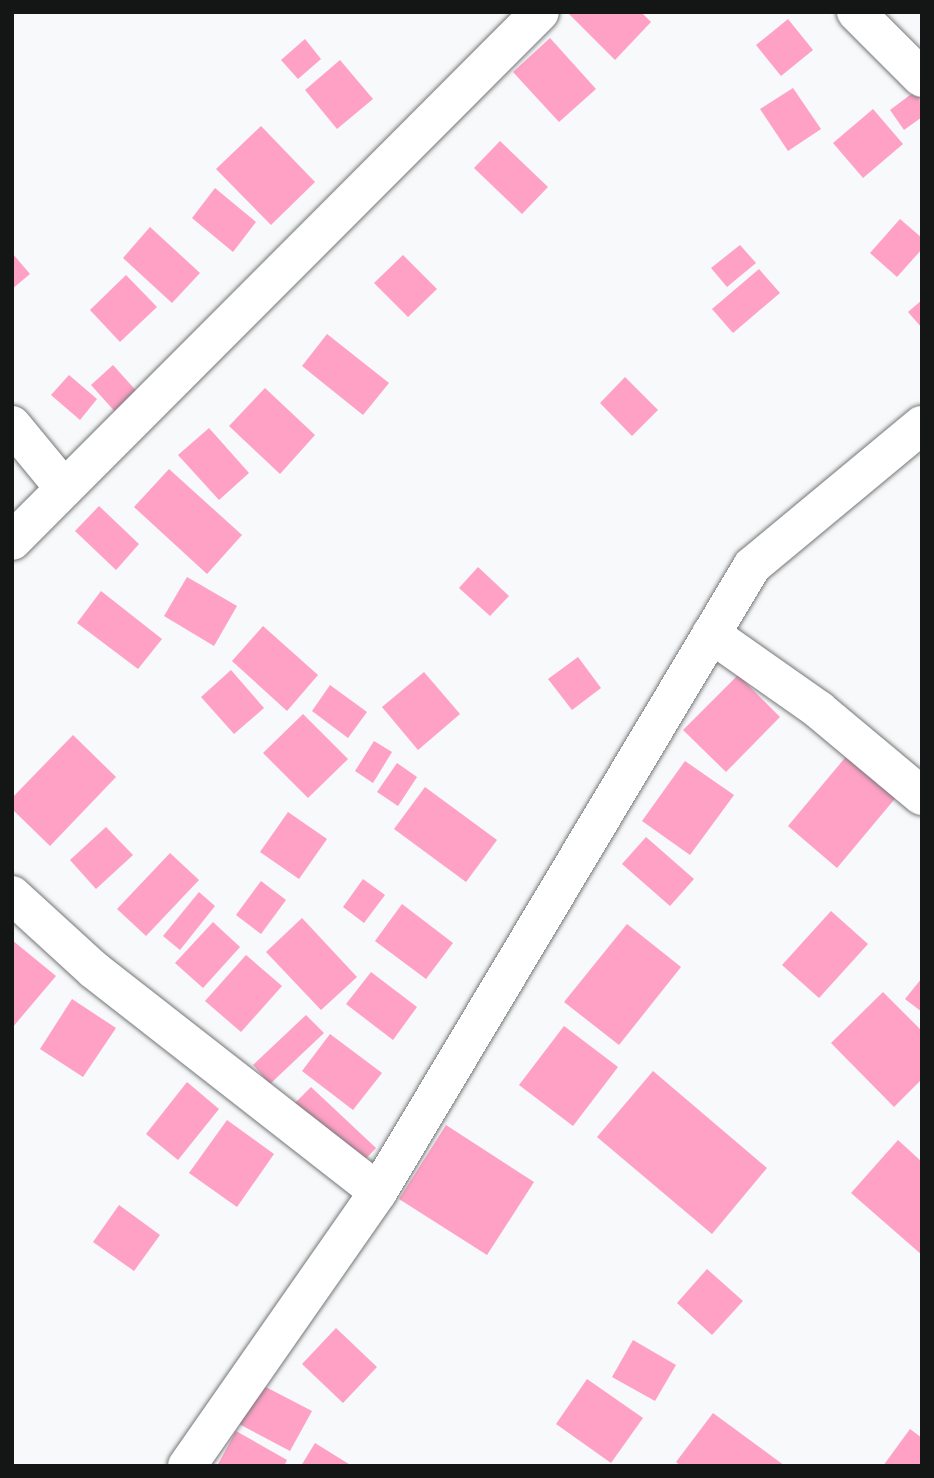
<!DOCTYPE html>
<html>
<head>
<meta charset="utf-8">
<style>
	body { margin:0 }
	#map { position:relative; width:934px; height:1478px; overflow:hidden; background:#f7f9fa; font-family:"Golos Text",sans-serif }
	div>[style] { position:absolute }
	.building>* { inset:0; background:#fea1c5 }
	.roads { filter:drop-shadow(0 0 2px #757677) drop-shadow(0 0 2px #757677) }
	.minor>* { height:38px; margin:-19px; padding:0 19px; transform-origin:19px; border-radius:19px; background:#fff }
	span { translate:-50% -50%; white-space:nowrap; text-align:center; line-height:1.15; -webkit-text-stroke:5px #fff; paint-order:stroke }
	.frame { position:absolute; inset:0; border:14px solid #141515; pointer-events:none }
</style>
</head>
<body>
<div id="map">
	<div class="building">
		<div style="clip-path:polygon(567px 12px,641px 12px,651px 22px,615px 60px)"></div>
		<div style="clip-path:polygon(788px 19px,813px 50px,781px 76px,756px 45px)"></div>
		<div style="clip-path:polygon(550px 38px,596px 89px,559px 122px,513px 72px)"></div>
		<div style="clip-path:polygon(305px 39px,321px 59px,298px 79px,281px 60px)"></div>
		<div style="clip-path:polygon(340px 60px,373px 99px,337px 129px,305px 90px)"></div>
		<div style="clip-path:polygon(793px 88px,821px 129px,788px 151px,760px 109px)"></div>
		<div style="clip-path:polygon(918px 89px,922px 117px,904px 130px,890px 110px)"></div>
		<div style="clip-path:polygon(873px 109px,903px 144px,863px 178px,833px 143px)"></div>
		<div style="clip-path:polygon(261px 126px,315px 182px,271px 225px,216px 169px)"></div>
		<div style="clip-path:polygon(500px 141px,548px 187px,522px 214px,474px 168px)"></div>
		<div style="clip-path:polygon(215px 188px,256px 222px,233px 252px,192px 218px)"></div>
		<div style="clip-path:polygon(900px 219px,922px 238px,922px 249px,897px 277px,870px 253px)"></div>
		<div style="clip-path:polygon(150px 227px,200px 273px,172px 303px,123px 258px)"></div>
		<div style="clip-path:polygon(740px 245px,756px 263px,727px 287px,711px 268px)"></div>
		<div style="clip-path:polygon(12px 253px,30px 274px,12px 289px)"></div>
		<div style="clip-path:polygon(403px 255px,437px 289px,408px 317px,374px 283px)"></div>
		<div style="clip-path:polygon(759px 269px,780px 293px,733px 333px,712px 309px)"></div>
		<div style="clip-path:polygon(126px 275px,157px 307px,120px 342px,90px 310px)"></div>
		<div style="clip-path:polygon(922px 300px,922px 328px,908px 312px)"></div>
		<div style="clip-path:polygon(327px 334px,389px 383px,363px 415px,302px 366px)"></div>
		<div style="clip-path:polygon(113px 365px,140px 395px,118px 415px,91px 385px)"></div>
		<div style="clip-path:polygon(69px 375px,97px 399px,80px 420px,51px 395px)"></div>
		<div style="clip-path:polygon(625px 377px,658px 410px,632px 436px,600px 403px)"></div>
		<div style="clip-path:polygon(265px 388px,315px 435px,280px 474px,229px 426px)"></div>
		<div style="clip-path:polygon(209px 428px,249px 473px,219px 500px,178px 455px)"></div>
		<div style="clip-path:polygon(169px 469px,242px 535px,207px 574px,134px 507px)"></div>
		<div style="clip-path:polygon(99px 506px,139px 544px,116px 570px,75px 531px)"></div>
		<div style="clip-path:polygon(478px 567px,509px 596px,490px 616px,459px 588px)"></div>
		<div style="clip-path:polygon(187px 577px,237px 606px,214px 646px,164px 616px)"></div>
		<div style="clip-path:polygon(101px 591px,162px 639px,138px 669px,77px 623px)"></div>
		<div style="clip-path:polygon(263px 626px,318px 675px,287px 711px,232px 661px)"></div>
		<div style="clip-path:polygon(578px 657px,601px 688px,572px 710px,548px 679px)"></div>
		<div style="clip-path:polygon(231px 670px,264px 708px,234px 734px,201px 697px)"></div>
		<div style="clip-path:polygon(424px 672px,460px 714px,418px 750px,382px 707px)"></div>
		<div style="clip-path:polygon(738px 675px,780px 717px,726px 772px,683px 730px)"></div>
		<div style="clip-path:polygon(330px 685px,367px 712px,348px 738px,312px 711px)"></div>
		<div style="clip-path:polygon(303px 714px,348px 759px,308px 798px,263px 753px)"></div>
		<div style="clip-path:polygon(73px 735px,116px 777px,50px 846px,12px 809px,12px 798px)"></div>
		<div style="clip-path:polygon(374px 741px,392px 752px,373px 783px,355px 771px)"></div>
		<div style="clip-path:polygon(849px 753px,898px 795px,837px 868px,788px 826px)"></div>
		<div style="clip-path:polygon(685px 761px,734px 795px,690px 855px,642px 821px)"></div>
		<div style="clip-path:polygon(397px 763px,417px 777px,398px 806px,377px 792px)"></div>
		<div style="clip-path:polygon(425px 787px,497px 840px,466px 882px,394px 829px)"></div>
		<div style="clip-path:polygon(288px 812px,327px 839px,299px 879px,260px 852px)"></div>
		<div style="clip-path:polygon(106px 827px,133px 855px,96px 889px,70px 860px)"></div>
		<div style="clip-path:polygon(646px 837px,694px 879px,670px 906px,622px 864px)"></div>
		<div style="clip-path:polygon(170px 853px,199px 880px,146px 936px,117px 909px)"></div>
		<div style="clip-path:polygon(363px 879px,385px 895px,364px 923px,343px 907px)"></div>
		<div style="clip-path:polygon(261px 881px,286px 900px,261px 934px,236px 915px)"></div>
		<div style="clip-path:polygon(199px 892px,215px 906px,180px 950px,163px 936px)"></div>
		<div style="clip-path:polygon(402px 904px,453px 943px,426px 979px,375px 941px)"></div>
		<div style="clip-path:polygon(831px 911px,868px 944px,819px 998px,782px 965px)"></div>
		<div style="clip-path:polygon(302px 918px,357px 977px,321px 1010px,266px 952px)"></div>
		<div style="clip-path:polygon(213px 922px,240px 947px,203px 988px,175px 963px)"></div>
		<div style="clip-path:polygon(627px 924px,681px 967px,619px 1045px,564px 1002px)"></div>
		<div style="clip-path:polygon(12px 940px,56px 976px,12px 1028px)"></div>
		<div style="clip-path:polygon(246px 955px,282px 986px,241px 1032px,205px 1001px)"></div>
		<div style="clip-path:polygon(371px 972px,417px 1007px,393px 1040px,346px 1004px)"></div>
		<div style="clip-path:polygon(922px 978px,922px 1012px,905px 999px)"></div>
		<div style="clip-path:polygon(883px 992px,922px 1031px,922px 1079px,894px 1107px,831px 1043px)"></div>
		<div style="clip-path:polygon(72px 999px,116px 1028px,83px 1077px,40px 1049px)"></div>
		<div style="clip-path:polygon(306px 1015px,324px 1033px,270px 1084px,253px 1065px)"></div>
		<div style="clip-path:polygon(564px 1026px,618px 1067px,573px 1126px,519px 1085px)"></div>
		<div style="clip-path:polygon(330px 1034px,382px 1073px,353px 1110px,302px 1071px)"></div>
		<div style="clip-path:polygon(653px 1071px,767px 1168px,712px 1234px,597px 1137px)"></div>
		<div style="clip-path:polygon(187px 1082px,219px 1109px,178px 1160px,146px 1134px)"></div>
		<div style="clip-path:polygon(311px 1087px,376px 1148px,358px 1167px,293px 1105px)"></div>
		<div style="clip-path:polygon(227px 1120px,274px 1154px,237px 1207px,189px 1173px)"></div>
		<div style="clip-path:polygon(446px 1125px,534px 1182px,487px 1255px,399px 1199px)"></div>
		<div style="clip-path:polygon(898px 1140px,922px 1162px,922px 1255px,851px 1193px)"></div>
		<div style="clip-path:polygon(119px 1205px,160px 1235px,134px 1271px,93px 1242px)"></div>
		<div style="clip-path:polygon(707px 1269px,743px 1301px,712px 1335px,677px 1303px)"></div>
		<div style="clip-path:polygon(336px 1328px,377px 1367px,343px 1403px,302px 1364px)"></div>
		<div style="clip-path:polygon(633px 1340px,676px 1365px,655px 1401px,612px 1377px)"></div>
		<div style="clip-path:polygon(587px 1379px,643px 1418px,611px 1463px,556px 1424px)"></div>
		<div style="clip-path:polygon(260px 1384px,312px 1411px,290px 1451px,239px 1424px)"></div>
		<div style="clip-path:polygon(713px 1413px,785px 1466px,681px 1466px,676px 1462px)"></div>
		<div style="clip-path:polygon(910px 1429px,922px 1438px,922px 1466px,883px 1466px)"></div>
		<div style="clip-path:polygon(236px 1431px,287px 1460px,284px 1466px,217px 1466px)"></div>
		<div style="clip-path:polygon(315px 1443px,352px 1466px,301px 1466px)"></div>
	</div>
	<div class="roads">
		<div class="minor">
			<div style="left:856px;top:12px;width:93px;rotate:45deg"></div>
			<div style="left:12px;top:425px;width:82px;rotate:50.5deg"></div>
			<div style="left:12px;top:541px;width:747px;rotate:-45.05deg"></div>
			<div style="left:711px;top:634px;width:132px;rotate:35.1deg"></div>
			<div style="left:819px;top:710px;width:134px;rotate:39.9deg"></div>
			<div style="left:12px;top:895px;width:111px;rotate:42.4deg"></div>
			<div style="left:94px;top:970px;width:360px;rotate:38deg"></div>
			<div style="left:187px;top:1466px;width:334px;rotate:-55.1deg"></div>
			<div style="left:378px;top:1192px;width:729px;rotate:-59.14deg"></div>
			<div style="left:752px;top:566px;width:221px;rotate:-39.7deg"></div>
		</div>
	</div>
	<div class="frame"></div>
</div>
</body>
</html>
